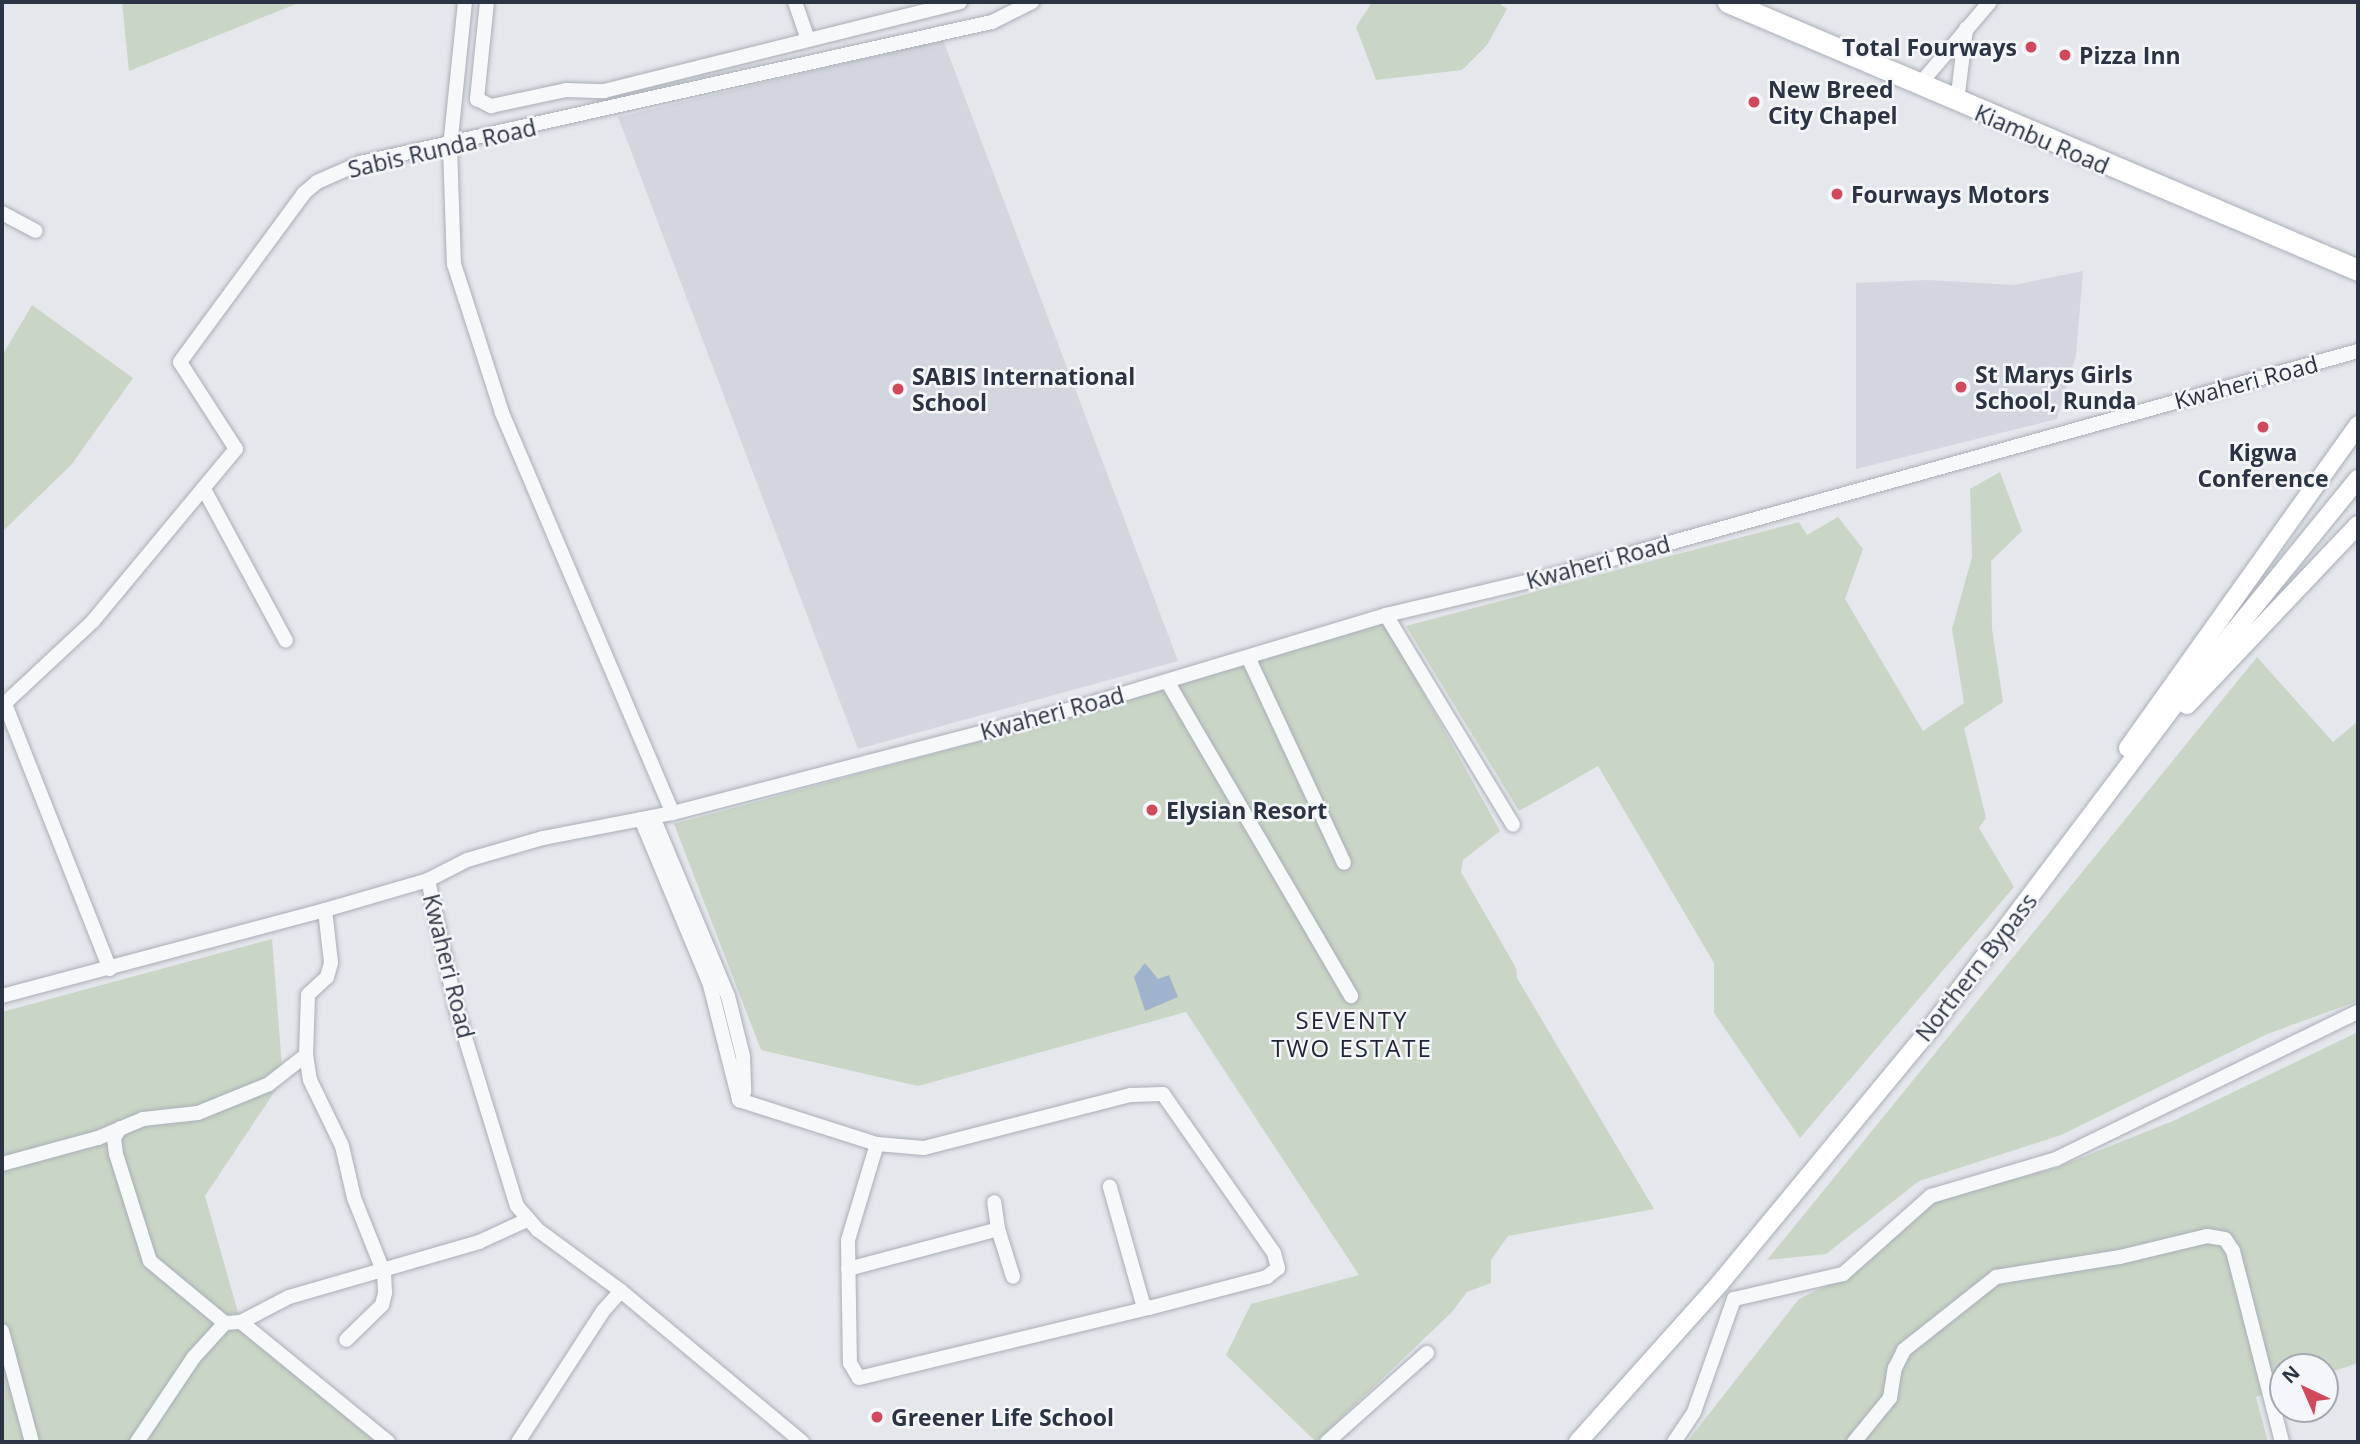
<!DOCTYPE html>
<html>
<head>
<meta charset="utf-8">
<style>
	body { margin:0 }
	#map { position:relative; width:2360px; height:1444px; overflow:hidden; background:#e4e7ec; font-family:"Open Sans",sans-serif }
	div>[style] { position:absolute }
	.built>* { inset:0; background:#d2d6de }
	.green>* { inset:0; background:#c9d6c5 }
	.water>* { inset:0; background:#9fb4cc }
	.roads { filter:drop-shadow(0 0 2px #a9aeb7) drop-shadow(0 0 2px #a9aeb7) }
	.minor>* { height:14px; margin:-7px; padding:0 7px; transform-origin:7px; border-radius:7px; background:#f7f8fa }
	.major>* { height:18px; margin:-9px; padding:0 9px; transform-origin:9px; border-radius:9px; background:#fff }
	.highway>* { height:21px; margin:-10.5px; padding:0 10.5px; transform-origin:10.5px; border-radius:10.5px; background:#fff }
	.dots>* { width:19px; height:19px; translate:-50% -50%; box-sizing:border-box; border:4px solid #f4f6f9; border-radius:50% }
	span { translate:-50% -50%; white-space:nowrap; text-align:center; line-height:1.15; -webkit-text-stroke:5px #f4f6f9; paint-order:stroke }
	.poi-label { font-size:23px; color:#2b3445; font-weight:700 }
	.right { translate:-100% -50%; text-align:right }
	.left { translate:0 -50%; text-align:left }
	.street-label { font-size:23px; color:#2b3445 }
	.neighbourhood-label { font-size:24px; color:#1d2536; letter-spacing:2px }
	.frame { position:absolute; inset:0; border:4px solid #2b3445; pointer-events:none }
	.north { position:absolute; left:2269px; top:1353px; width:70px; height:70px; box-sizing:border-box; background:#f4f6f9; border:2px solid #a4a8b1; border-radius:50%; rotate:316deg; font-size:19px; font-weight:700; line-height:28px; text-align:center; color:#2b3445 }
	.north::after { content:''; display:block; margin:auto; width:24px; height:32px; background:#d1495b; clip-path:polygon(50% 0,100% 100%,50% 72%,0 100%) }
</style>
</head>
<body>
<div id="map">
	<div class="built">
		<div style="clip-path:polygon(943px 40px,1178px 661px,858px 749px,618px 117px)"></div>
		<div style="clip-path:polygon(2083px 271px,2076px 355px,2057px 419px,1856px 469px,1856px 283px,1928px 280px,2014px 285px)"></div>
	</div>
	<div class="green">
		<div style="clip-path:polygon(122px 2px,301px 2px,129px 71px)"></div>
		<div style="clip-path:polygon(1372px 2px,1498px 2px,1507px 9px,1487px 45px,1462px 70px,1376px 80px,1356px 27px)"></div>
		<div style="clip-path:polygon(32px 305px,133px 378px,72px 464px,2px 532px,2px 356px)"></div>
		<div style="clip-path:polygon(2000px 472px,2022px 531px,1991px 561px,1992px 629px,2003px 702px,1964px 728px,1986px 818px,1979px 828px,2014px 887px,1800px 1138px,1714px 1013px,1714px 963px,1598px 766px,1519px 811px,1406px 626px,1799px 522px,1807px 535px,1838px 517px,1863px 549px,1845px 599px,1923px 731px,1964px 703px,1952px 629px,1972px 557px,1970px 489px)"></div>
		<div style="clip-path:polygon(1383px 620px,1500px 831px,1463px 860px,1461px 872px,1516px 968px,1517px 978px,1654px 1209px,1508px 1236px,1491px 1260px,1491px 1283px,1467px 1292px,1452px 1312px,1316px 1442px,1226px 1355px,1251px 1304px,1359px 1275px,1186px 1012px,918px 1086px,761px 1050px,674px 824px,1062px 719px)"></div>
		<div style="clip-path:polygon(2257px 657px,2333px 742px,2358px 721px,2358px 1001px,2267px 1034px,2061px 1135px,1919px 1181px,1826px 1254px,1767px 1260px)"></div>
		<div style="clip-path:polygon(272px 939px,283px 1079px,205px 1196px,239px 1316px,382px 1442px,2px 1442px,2px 1012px)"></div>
		<div style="clip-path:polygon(2358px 1032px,2358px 1363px,2325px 1374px,2325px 1367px,2283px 1367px,2283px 1387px,2256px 1397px,2268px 1442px,1687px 1442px,1799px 1299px,1859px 1270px,1938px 1198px,2053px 1169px,2173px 1121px)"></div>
	</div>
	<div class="water">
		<div style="clip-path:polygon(1145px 963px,1158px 979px,1169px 975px,1178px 997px,1145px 1011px,1134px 977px)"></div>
	</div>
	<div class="roads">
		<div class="minor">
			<div style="left:465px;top:2px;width:145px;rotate:95.9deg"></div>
			<div style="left:450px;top:146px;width:118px;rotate:88.1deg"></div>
			<div style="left:454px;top:264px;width:157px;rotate:72.1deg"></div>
			<div style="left:502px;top:413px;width:435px;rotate:66.9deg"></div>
			<div style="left:487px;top:2px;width:98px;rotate:95.9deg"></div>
			<div style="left:477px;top:99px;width:16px;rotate:27deg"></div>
			<div style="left:491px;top:106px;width:77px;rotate:-12deg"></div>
			<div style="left:566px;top:90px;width:38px;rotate:2deg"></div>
			<div style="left:604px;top:91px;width:367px;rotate:-14deg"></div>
			<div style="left:795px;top:2px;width:39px;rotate:71deg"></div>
			<div style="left:1919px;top:85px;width:109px;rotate:-49.5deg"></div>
			<div style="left:1957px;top:102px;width:74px;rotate:-83deg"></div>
			<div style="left:2px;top:213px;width:38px;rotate:28deg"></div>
			<div style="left:205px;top:491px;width:170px;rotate:61.6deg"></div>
			<div style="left:1386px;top:615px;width:245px;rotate:58.8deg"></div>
			<div style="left:1248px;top:657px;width:227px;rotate:65deg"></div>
			<div style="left:1167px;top:681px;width:365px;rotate:59.7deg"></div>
			<div style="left:5px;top:704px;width:285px;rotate:68.4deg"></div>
			<div style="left:2px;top:706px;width:125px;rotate:-43deg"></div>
			<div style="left:93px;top:621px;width:224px;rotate:-50.3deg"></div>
			<div style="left:236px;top:449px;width:103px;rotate:-122.8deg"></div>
			<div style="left:180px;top:362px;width:210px;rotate:-53.7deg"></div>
			<div style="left:304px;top:193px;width:17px;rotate:-40deg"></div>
			<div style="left:317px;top:182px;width:47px;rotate:-23.8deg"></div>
			<div style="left:360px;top:163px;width:648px;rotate:-12.58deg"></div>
			<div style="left:992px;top:22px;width:45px;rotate:-26.6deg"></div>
			<div style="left:653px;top:817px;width:194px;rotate:67.3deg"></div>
			<div style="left:728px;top:996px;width:62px;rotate:76deg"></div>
			<div style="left:743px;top:1056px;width:36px;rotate:88deg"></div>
			<div style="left:641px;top:819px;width:180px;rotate:67.4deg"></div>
			<div style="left:710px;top:985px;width:119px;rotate:75.8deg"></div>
			<div style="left:739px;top:1100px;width:145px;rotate:17.7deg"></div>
			<div style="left:877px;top:1144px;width:47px;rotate:4.9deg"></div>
			<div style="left:924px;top:1148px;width:214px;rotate:-14.4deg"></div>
			<div style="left:1131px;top:1095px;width:32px;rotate:-2deg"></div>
			<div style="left:1163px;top:1094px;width:194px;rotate:55.1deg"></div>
			<div style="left:1274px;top:1253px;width:16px;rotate:75deg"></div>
			<div style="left:1278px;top:1268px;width:14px;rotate:141deg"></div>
			<div style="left:1267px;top:1277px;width:122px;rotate:165.3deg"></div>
			<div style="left:1149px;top:1308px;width:7px;rotate:-146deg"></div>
			<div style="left:1143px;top:1304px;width:122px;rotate:-105.8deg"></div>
			<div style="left:428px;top:880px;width:131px;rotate:77.7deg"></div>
			<div style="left:456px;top:1008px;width:207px;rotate:72.9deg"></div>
			<div style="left:517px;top:1206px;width:32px;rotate:49deg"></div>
			<div style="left:538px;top:1230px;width:103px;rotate:36.3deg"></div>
			<div style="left:621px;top:1291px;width:236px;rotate:39.8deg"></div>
			<div style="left:325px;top:910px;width:53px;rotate:83.5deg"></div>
			<div style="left:331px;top:963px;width:15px;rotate:106deg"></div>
			<div style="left:327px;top:977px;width:26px;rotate:137deg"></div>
			<div style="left:308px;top:995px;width:60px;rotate:91.9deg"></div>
			<div style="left:306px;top:1055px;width:25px;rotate:81deg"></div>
			<div style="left:310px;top:1080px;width:73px;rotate:64.1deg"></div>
			<div style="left:342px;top:1146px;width:53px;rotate:77deg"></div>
			<div style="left:354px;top:1198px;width:81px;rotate:68.2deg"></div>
			<div style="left:384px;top:1273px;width:20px;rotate:87deg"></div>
			<div style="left:385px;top:1293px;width:12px;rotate:104deg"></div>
			<div style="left:382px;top:1305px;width:50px;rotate:135.8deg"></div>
			<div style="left:2px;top:996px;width:334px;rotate:-14.9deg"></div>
			<div style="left:325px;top:910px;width:107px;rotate:-16.2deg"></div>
			<div style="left:428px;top:880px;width:44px;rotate:-27.1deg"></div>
			<div style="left:467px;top:860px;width:79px;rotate:-16.1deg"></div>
			<div style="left:543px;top:838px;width:132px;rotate:-10.9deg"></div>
			<div style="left:673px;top:813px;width:413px;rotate:-14.6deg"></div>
			<div style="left:1073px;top:709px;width:327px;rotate:-16.7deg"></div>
			<div style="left:1386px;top:615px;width:170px;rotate:-13.3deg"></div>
			<div style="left:1551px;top:576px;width:838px;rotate:-15.58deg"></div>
			<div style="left:120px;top:1128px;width:12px;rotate:121deg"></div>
			<div style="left:114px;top:1138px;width:16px;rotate:83deg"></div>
			<div style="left:116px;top:1154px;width:112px;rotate:72.4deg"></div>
			<div style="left:150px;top:1261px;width:97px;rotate:39.6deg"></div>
			<div style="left:877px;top:1144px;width:100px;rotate:106.8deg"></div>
			<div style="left:848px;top:1240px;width:123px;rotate:89.1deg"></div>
			<div style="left:850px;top:1363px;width:17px;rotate:59deg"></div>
			<div style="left:859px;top:1378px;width:298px;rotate:-13.6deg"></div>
			<div style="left:2px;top:1164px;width:99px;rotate:-15.2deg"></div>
			<div style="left:98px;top:1138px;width:49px;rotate:-22.9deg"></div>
			<div style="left:143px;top:1119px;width:55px;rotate:-6.2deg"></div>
			<div style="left:198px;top:1113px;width:77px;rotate:-22.2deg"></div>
			<div style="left:269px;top:1084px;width:47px;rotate:-38.1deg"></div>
			<div style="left:998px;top:1229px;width:50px;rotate:72.6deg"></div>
			<div style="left:848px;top:1269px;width:155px;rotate:-14.9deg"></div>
			<div style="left:998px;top:1229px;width:27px;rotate:-98deg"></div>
			<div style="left:1734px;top:1299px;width:112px;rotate:-12.9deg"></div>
			<div style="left:1843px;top:1274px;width:118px;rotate:-41.6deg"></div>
			<div style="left:1931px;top:1196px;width:130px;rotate:-16.5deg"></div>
			<div style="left:2056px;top:1159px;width:336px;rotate:-26deg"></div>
			<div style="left:241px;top:1322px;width:190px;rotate:39.2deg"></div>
			<div style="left:2px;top:1331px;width:115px;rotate:74.9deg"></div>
			<div style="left:137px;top:1442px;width:102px;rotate:-56.2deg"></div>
			<div style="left:194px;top:1357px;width:46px;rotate:-47.6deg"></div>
			<div style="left:225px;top:1323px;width:16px;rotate:-4deg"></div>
			<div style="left:241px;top:1322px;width:54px;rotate:-27.5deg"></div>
			<div style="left:289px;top:1297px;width:198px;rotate:-16.1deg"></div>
			<div style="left:479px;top:1242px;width:53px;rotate:-24.6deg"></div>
			<div style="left:518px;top:1442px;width:156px;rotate:-57deg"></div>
			<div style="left:603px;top:1311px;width:27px;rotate:-48deg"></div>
			<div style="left:1327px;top:1442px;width:134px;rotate:-41.7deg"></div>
			<div style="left:1674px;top:1442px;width:36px;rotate:-56deg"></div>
			<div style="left:1694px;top:1412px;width:120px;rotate:-70.5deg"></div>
			<div style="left:1854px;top:1442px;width:57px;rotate:-50.7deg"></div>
			<div style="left:1890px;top:1398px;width:30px;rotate:-81deg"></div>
			<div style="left:1895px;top:1368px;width:20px;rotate:-63deg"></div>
			<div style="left:1904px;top:1350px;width:117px;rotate:-38.4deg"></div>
			<div style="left:1996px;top:1277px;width:126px;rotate:-9.2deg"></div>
			<div style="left:2120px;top:1257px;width:89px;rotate:-13.6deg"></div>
			<div style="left:2207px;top:1236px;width:18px;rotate:9deg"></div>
			<div style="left:2225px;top:1239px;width:14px;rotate:56deg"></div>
			<div style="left:2233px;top:1251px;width:197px;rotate:75.6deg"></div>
		</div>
		<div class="major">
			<div style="left:2187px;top:705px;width:248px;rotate:-46.5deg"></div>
			<div style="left:2128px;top:748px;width:397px;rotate:-54.5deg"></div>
			<div style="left:1578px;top:1442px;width:213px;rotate:-48.2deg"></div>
			<div style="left:1720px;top:1283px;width:330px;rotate:-50.4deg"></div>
			<div style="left:1930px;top:1029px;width:413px;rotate:-53deg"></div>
			<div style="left:2179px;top:699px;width:284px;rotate:-50.9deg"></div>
		</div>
		<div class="highway">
			<div style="left:1728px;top:2px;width:685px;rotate:23.04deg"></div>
		</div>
	</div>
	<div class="dots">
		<div style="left:2031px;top:47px;background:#d1495b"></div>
		<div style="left:2065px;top:55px;background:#d1495b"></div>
		<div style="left:1754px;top:102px;background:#d1495b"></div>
		<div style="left:1837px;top:194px;background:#d1495b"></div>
		<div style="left:1961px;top:387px;background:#d1495b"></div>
		<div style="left:898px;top:389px;background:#d1495b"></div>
		<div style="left:2263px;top:427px;background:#d1495b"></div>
		<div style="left:1152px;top:810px;background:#d1495b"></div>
		<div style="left:877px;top:1417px;background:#d1495b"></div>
	</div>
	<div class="poi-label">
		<span class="right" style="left:2017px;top:47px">Total Fourways</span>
		<span class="left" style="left:2079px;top:55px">Pizza Inn</span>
		<span class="left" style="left:1768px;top:102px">New Breed<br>City Chapel</span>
		<span class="left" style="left:1851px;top:194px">Fourways Motors</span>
		<span class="left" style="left:1975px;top:387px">St Marys Girls<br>School, Runda</span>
		<span class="left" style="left:912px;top:389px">SABIS International<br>School</span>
		<span style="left:2263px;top:465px">Kigwa<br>Conference</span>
		<span class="left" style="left:1166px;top:810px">Elysian Resort</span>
		<span class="left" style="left:891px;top:1417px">Greener Life School</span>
	</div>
	<div class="street-label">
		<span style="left:2042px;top:139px;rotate:23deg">Kiambu Road</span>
		<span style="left:442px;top:148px;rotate:-13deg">Sabis Runda Road</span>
		<span style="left:2246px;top:382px;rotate:-15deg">Kwaheri Road</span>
		<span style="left:1598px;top:562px;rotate:-15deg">Kwaheri Road</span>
		<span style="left:1052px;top:713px;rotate:-15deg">Kwaheri Road</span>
		<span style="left:449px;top:966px;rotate:76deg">Kwaheri Road</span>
		<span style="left:1976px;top:967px;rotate:-52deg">Northern Bypass</span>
	</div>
	<div class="neighbourhood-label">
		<span style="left:1352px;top:1034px">SEVENTY<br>TWO ESTATE</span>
	</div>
	<div class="frame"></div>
	<div class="north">N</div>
</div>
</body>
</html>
